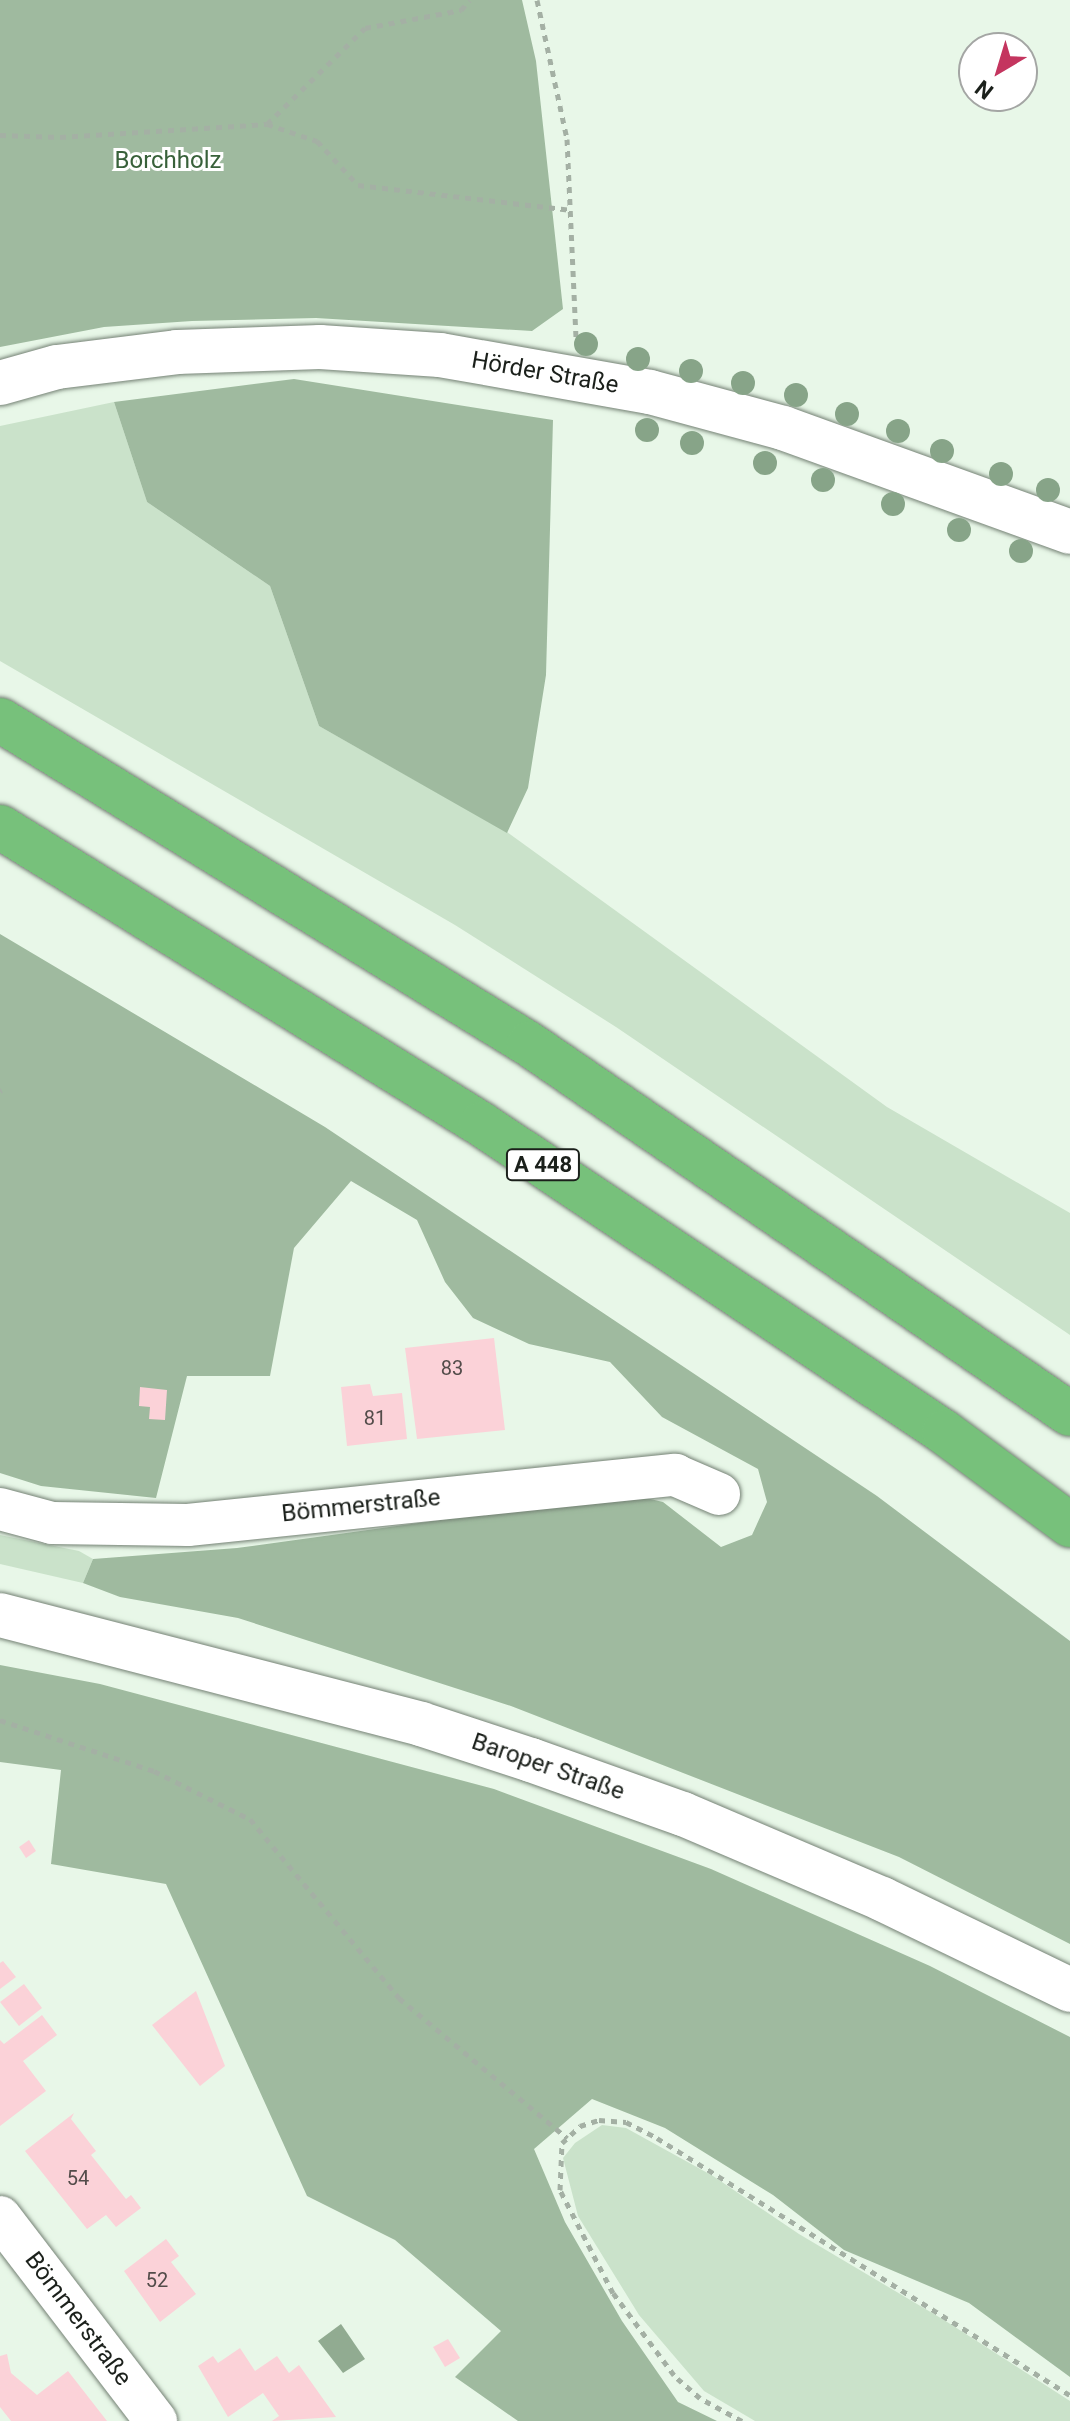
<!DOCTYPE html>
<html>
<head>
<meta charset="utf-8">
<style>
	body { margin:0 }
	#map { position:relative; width:1070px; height:2421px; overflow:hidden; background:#e8f7e8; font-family:Roboto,sans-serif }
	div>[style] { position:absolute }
	.green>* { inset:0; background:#cae2ca }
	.forest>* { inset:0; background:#9fba9f }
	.water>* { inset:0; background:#91ab91 }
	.building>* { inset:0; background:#fbd2d8 }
	.path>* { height:5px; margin-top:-2.5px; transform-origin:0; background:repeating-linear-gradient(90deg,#a4b0a4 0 6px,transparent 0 12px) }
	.roads { filter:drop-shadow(0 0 2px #748174) drop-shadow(0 0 2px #748174) }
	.street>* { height:42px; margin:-21px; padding:0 21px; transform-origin:21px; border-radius:21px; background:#fff }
	.secondary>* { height:44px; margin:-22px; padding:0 22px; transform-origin:22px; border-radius:22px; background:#fff }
	.highway>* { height:44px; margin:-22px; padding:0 22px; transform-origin:22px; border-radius:22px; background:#77c17b }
	.trees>* { width:24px; height:24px; margin:-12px; border-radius:50%; background:#87a488 }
	span { translate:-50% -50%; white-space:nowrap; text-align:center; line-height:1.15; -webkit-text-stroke:6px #fff; paint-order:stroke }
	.number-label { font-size:20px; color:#534c4a }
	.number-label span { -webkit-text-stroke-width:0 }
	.shield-label span { padding:2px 6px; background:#fff; border:2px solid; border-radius:6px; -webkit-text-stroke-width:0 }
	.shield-label { font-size:22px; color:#1b201b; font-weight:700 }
	.park-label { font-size:24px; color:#38613a }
	.street-label { font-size:24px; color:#1b201b }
	.north { position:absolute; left:958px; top:32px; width:80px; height:80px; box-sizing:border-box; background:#fff; border:2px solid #a4a6a4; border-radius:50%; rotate:218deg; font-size:22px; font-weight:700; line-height:32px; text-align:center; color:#1b201b }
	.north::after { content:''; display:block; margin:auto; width:28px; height:36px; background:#c4355f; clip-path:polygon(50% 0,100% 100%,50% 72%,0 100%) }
</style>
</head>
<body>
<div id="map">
	<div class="green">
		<div style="clip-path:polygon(114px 402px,147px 502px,270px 586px,319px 726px,507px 832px,887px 1107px,1070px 1213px,1070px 1335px,616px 1027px,455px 925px,0 661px,0 426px)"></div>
		<div style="clip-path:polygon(0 1535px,79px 1551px,93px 1559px,83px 1583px,0 1564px)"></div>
		<div style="clip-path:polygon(602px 2125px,626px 2128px,713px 2176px,799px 2234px,944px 2320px,1070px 2401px,1070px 2421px,755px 2421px,704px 2391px,639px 2315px,578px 2216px,563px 2158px,575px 2143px)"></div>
	</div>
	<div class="forest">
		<div style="clip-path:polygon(0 0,522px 0,536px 61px,563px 309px,532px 331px,316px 318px,192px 321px,104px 327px,0 347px)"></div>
		<div style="clip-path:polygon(294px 379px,553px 420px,546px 675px,528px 788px,507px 833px,319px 726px,270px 586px,147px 502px,114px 402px)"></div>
		<div style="clip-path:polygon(0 934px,325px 1127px,877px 1496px,1070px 1641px,1070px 1944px,899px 1857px,511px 1706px,238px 1618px,120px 1597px,83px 1583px,93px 1559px,237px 1548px,629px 1494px,663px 1502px,721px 1547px,752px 1535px,767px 1502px,758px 1469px,662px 1417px,610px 1362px,529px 1344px,473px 1318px,445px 1282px,417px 1220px,351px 1181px,294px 1248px,270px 1376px,187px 1376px,156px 1498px,41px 1486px,0 1473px)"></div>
		<div style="clip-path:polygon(0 1665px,100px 1684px,494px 1789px,711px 1869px,930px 1966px,1070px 2037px,1070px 2377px,969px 2303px,844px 2250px,773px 2195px,665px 2128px,592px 2099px,534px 2149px,565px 2222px,622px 2321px,678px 2402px,717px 2421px,518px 2421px,455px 2377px,501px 2331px,395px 2240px,307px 2196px,166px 1884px,51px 1864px,61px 1770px,0 1762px)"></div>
	</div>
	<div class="water">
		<div style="clip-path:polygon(341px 2324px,365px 2359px,343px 2373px,318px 2341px)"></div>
	</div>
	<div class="building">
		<div style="clip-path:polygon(494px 1338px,505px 1430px,417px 1439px,405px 1348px)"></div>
		<div style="clip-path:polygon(370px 1384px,373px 1396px,402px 1393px,407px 1439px,347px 1446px,341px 1387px)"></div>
		<div style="clip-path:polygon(140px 1387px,167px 1390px,165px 1420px,149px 1419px,150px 1407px,139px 1406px)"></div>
		<div style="clip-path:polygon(29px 1840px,36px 1851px,26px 1858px,19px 1847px)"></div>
		<div style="clip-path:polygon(3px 1961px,16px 1977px,0 1989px,0 1963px)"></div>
		<div style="clip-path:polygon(24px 1984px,42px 2008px,19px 2026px,0 2002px)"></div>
		<div style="clip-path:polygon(196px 1991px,225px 2066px,200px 2086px,152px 2025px)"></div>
		<div style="clip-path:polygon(42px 2015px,57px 2035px,23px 2061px,46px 2091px,0 2126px,0 2040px,4px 2044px)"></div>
		<div style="clip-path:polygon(74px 2113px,71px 2119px,96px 2151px,91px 2155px,126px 2199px,131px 2195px,141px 2208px,116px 2227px,106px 2215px,87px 2229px,25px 2151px)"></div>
		<div style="clip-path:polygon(166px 2239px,179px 2256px,171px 2262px,196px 2294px,160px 2322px,124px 2271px)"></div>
		<div style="clip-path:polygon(448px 2339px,460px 2358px,445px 2367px,433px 2347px)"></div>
		<div style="clip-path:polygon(240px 2348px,255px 2371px,277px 2356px,289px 2373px,299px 2365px,336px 2417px,272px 2421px,279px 2416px,263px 2393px,228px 2417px,198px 2366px,213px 2356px,218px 2363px)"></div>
		<div style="clip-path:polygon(7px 2354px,11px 2373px,37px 2395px,68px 2371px,107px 2421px,11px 2421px,0 2407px,0 2356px)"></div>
	</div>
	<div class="path">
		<div style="left:537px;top:0;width:142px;rotate:77.8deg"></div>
		<div style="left:567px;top:139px;width:201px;rotate:87.4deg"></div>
		<div style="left:267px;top:124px;width:53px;rotate:18.8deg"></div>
		<div style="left:317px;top:141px;width:60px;rotate:47deg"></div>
		<div style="left:358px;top:185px;width:213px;rotate:6.7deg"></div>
		<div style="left:0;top:135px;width:60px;rotate:1.9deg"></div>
		<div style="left:60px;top:137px;width:207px;rotate:-3.6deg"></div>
		<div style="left:267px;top:124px;width:137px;rotate:-44.4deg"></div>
		<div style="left:365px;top:28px;width:98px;rotate:-10.6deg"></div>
		<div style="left:461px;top:10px;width:13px;rotate:-48deg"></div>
		<div style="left:0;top:1091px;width:2px;rotate:-27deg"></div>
		<div style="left:0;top:1720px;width:162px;rotate:18.3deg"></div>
		<div style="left:154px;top:1771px;width:107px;rotate:26.6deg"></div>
		<div style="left:250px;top:1819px;width:233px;rotate:50.2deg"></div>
		<div style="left:399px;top:1998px;width:219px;rotate:39.8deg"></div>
		<div style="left:742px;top:2421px;width:48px;rotate:-151.3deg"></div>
		<div style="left:700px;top:2398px;width:35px;rotate:-139deg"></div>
		<div style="left:674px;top:2375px;width:102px;rotate:-126.6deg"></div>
		<div style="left:613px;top:2293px;width:116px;rotate:-117.2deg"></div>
		<div style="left:560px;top:2190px;width:47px;rotate:-87.6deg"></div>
		<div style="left:562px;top:2143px;width:25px;rotate:-43deg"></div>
		<div style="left:580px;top:2126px;width:20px;rotate:-18deg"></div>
		<div style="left:599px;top:2120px;width:27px;rotate:4deg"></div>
		<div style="left:626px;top:2122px;width:35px;rotate:27deg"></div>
		<div style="left:657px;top:2138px;width:486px;rotate:31.9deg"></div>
	</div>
	<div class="roads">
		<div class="street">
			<div style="left:0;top:1509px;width:54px;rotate:15.1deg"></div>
			<div style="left:52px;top:1523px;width:136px;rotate:0.8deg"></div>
			<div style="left:188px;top:1525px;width:490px;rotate:-5.9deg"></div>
			<div style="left:675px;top:1475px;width:48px;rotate:23.4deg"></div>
			<div style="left:0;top:2217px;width:257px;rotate:52.6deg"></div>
		</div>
		<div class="secondary">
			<div style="left:0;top:383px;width:59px;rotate:-15.7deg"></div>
			<div style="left:57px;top:367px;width:121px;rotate:-7.1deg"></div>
			<div style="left:177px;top:352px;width:143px;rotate:-2deg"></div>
			<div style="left:320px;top:347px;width:120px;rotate:3.8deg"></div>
			<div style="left:440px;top:355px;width:213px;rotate:10deg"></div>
			<div style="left:650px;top:392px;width:138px;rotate:15.1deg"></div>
			<div style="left:783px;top:428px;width:305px;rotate:19.9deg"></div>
			<div style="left:0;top:1615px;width:435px;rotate:14.5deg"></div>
			<div style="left:421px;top:1724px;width:116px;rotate:18.1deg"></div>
			<div style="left:531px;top:1760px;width:161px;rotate:19.6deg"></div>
			<div style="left:683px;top:1814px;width:216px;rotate:23.1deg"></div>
			<div style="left:882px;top:1899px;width:209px;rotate:25.8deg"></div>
		</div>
		<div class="highway">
			<div style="left:0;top:720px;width:620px;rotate:31.49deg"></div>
			<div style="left:529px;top:1044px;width:655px;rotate:34.37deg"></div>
			<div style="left:0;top:827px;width:565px;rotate:31.69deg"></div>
			<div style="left:481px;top:1124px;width:556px;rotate:33.63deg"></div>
			<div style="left:944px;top:1432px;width:157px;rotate:36.4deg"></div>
		</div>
	</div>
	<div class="trees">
		<div style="left:586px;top:344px"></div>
		<div style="left:638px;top:359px"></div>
		<div style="left:691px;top:371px"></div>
		<div style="left:743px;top:383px"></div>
		<div style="left:796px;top:395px"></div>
		<div style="left:847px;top:414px"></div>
		<div style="left:647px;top:430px"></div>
		<div style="left:898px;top:431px"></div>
		<div style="left:692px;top:443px"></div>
		<div style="left:942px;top:451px"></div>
		<div style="left:765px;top:463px"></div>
		<div style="left:1001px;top:474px"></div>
		<div style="left:823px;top:480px"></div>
		<div style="left:1048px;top:490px"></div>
		<div style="left:893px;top:504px"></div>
		<div style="left:959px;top:530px"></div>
		<div style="left:1021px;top:551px"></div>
	</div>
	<div class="number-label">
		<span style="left:452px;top:1368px">83</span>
		<span style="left:375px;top:1418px">81</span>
		<span style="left:78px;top:2178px">54</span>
		<span style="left:157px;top:2280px">52</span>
	</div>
	<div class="shield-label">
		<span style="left:543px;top:1165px">A 448</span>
	</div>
	<div class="park-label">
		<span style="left:168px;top:161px">Borchholz</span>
	</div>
	<div class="street-label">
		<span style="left:545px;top:373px;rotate:10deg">Hörder Straße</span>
		<span style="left:361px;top:1506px;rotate:-6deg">Bömmerstraße</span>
		<span style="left:548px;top:1767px;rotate:19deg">Baroper Straße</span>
		<span style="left:78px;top:2319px;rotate:53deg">Bömmerstraße</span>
	</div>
	<div class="north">N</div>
</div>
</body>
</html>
